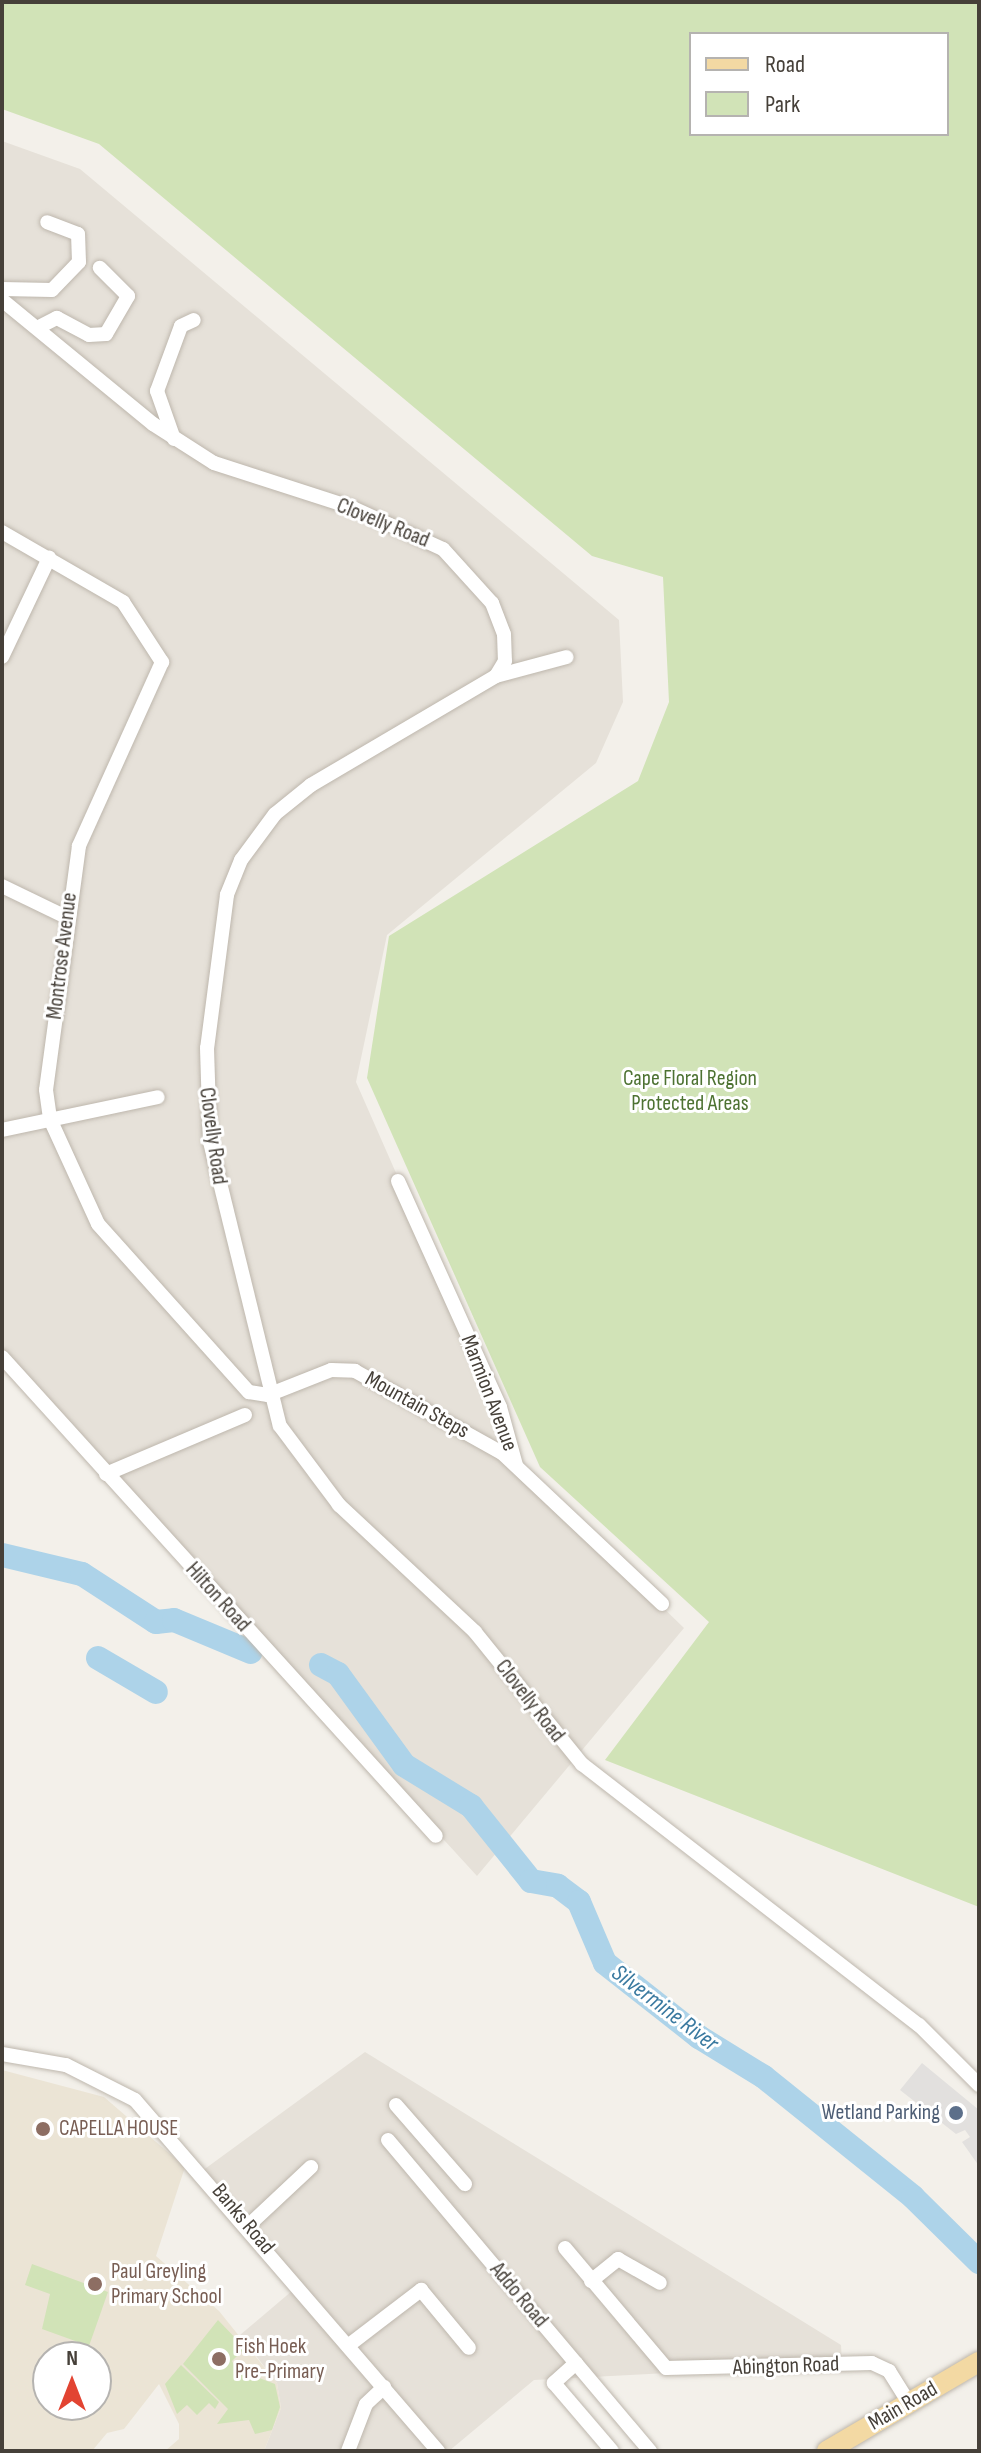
<!DOCTYPE html>
<html>
<head>
<meta charset="utf-8">
<style>
	body { margin:0 }
	#map { position:relative; width:981px; height:2453px; overflow:hidden; background:#f3f0ea; font-family:"Sofia Sans Condensed",sans-serif }
	div>[style] { position:absolute }
	.residential>* { inset:0; background:#e6e1d9 }
	.education>* { inset:0; background:#ebe4d5 }
	.green>* { inset:0; background:#d1e3b7 }
	.parking>* { inset:0; background:#e2e0de }
	.river>* { height:24px; margin:-12px; padding:0 12px; transform-origin:12px; border-radius:12px; background:#add3e9 }
	.roads { filter:drop-shadow(0 0 2px #beb7ad) drop-shadow(0 0 2px #beb7ad) }
	.minor>* { height:14px; margin:-7px; padding:0 7px; transform-origin:7px; border-radius:7px; background:#fff }
	.primary>* { height:20px; margin:-10px; padding:0 10px; transform-origin:10px; border-radius:10px; background:#f3d9a3 }
	.dots>* { width:22px; height:22px; translate:-50% -50%; box-sizing:border-box; border:4px solid #fff; border-radius:50% }
	span { translate:-50% -50%; white-space:nowrap; text-align:center; line-height:1.15; -webkit-text-stroke:6px #fff; paint-order:stroke }
	.street-label { font-size:22px; color:#464039 }
	.park-label { font-size:22px; color:#4d7232 }
	.service-label { font-size:22px; color:#4e5e75 }
	.right { translate:-100% -50%; text-align:right }
	.education-label { font-size:22px; color:#785e54 }
	.left { translate:0 -50%; text-align:left }
	.water-label { font-size:24px; color:#3b7aa0; font-style:italic }
	.frame { position:absolute; inset:0; border:4px solid #464039; pointer-events:none }
	.legend { position:absolute; left:689px; top:32px; width:260px; height:104px; box-sizing:border-box; background:#fff; border:2px solid #b5b3b0; margin:0; padding:10px 14px; list-style:none; font-size:24px; color:#464039 }
	.legend li { display:flex; align-items:center; gap:16px; height:40px }
	.legend b { width:40px; border:2px solid #b5b3b0 }
	.north { position:absolute; left:32px; top:2341px; width:80px; height:80px; box-sizing:border-box; background:#fff; border:2px solid #b5b3b0; border-radius:50%; rotate:0deg; font-size:22px; font-weight:700; line-height:32px; text-align:center; color:#464039 }
	.north::after { content:''; display:block; margin:auto; width:28px; height:36px; background:#e24432; clip-path:polygon(50% 0,100% 100%,50% 72%,0 100%) }
</style>
</head>
<body>
<div id="map">
	<div class="residential">
		<div style="clip-path:polygon(2px 141px,80px 169px,619px 620px,623px 702px,596px 763px,387px 935px,356px 1082px,499px 1407px,516px 1465px,684px 1628px,477px 1876px,2px 1357px)"></div>
		<div style="clip-path:polygon(365px 2052px,841px 2345px,842px 2364px,534px 2380px,449px 2451px,264px 2451px,281px 2408px,277px 2383px,240px 2335px,299px 2285px,202px 2171px)"></div>
	</div>
	<div class="education">
		<div style="clip-path:polygon(evenodd,2px 2070px,104px 2097px,185px 2167px,156px 2256px,219px 2311px,277px 2383px,281px 2408px,264px 2451px,165px 2451px,179px 2439px,179px 2424px,159px 2384px,124px 2429px,107px 2433px,92px 2451px,2px 2451px,2px 2070px,48px 2357px,96px 2357px,96px 2405px,48px 2405px,48px 2357px)"></div>
	</div>
	<div class="green">
		<div style="clip-path:polygon(evenodd,2px 2px,979px 2px,979px 1907px,605px 1760px,709px 1622px,540px 1467px,367px 1078px,389px 936px,638px 781px,669px 702px,663px 577px,592px 556px,99px 144px,2px 109px,2px 2px,691px 34px,947px 34px,947px 134px,691px 134px,691px 34px)"></div>
		<div style="clip-path:polygon(32px 2264px,108px 2292px,89px 2346px,42px 2329px,50px 2294px,25px 2285px)"></div>
		<div style="clip-path:polygon(218px 2320px,245px 2348px,232px 2361px,236px 2369px,275px 2384px,280px 2407px,272px 2430px,255px 2434px,249px 2420px,217px 2424px,228px 2409px,183px 2364px)"></div>
		<div style="clip-path:polygon(181px 2365px,219px 2402px,215px 2409px,209px 2403px,197px 2415px,187px 2405px,177px 2414px,165px 2384px)"></div>
	</div>
	<div class="parking">
		<div style="clip-path:polygon(922px 2063px,979px 2110px,979px 2166px,962px 2142px,970px 2137px,965px 2130px,956px 2134px,900px 2090px)"></div>
	</div>
	<div class="river">
		<div style="left:2px;top:1555px;width:82px;rotate:13.4deg"></div>
		<div style="left:82px;top:1574px;width:88px;rotate:33deg"></div>
		<div style="left:156px;top:1622px;width:18px;rotate:-6deg"></div>
		<div style="left:174px;top:1620px;width:83px;rotate:22.6deg"></div>
		<div style="left:98px;top:1658px;width:67px;rotate:30.4deg"></div>
		<div style="left:321px;top:1665px;width:19px;rotate:28deg"></div>
		<div style="left:338px;top:1674px;width:112px;rotate:54deg"></div>
		<div style="left:404px;top:1765px;width:79px;rotate:31.5deg"></div>
		<div style="left:471px;top:1806px;width:96px;rotate:51.3deg"></div>
		<div style="left:531px;top:1881px;width:27px;rotate:10deg"></div>
		<div style="left:558px;top:1886px;width:26px;rotate:37deg"></div>
		<div style="left:579px;top:1902px;width:66px;rotate:66.9deg"></div>
		<div style="left:605px;top:1963px;width:120px;rotate:38.2deg"></div>
		<div style="left:699px;top:2037px;width:76px;rotate:31.6deg"></div>
		<div style="left:764px;top:2077px;width:191px;rotate:38.8deg"></div>
		<div style="left:913px;top:2197px;width:93px;rotate:44.6deg"></div>
	</div>
	<div class="roads">
		<div class="minor">
			<div style="left:2px;top:289px;width:50px;rotate:1.1deg"></div>
			<div style="left:52px;top:290px;width:39px;rotate:-46deg"></div>
			<div style="left:79px;top:262px;width:28px;rotate:-92deg"></div>
			<div style="left:78px;top:234px;width:33px;rotate:-159deg"></div>
			<div style="left:2px;top:300px;width:195px;rotate:39.4deg"></div>
			<div style="left:153px;top:424px;width:72px;rotate:32.6deg"></div>
			<div style="left:214px;top:463px;width:146px;rotate:17.9deg"></div>
			<div style="left:353px;top:508px;width:99px;rotate:24.5deg"></div>
			<div style="left:443px;top:549px;width:73px;rotate:47.8deg"></div>
			<div style="left:492px;top:603px;width:33px;rotate:69deg"></div>
			<div style="left:504px;top:634px;width:27px;rotate:88deg"></div>
			<div style="left:505px;top:661px;width:17px;rotate:121deg"></div>
			<div style="left:496px;top:676px;width:215px;rotate:149.5deg"></div>
			<div style="left:311px;top:785px;width:46px;rotate:141.1deg"></div>
			<div style="left:275px;top:814px;width:57px;rotate:126.5deg"></div>
			<div style="left:241px;top:860px;width:38px;rotate:112deg"></div>
			<div style="left:227px;top:895px;width:154px;rotate:97.4deg"></div>
			<div style="left:207px;top:1048px;width:94px;rotate:88.2deg"></div>
			<div style="left:210px;top:1142px;width:292px;rotate:76.2deg"></div>
			<div style="left:280px;top:1426px;width:99px;rotate:53.2deg"></div>
			<div style="left:339px;top:1505px;width:186px;rotate:43deg"></div>
			<div style="left:475px;top:1632px;width:170px;rotate:51deg"></div>
			<div style="left:582px;top:1764px;width:426px;rotate:37.8deg"></div>
			<div style="left:919px;top:2025px;width:85px;rotate:45deg"></div>
			<div style="left:41px;top:326px;width:18px;rotate:-27deg"></div>
			<div style="left:57px;top:318px;width:36px;rotate:28deg"></div>
			<div style="left:89px;top:335px;width:17px;rotate:-3deg"></div>
			<div style="left:106px;top:334px;width:44px;rotate:-59.9deg"></div>
			<div style="left:128px;top:296px;width:40px;rotate:-135deg"></div>
			<div style="left:174px;top:439px;width:51px;rotate:-109.5deg"></div>
			<div style="left:157px;top:391px;width:69px;rotate:-69.7deg"></div>
			<div style="left:181px;top:326px;width:14px;rotate:-25deg"></div>
			<div style="left:2px;top:532px;width:140px;rotate:30deg"></div>
			<div style="left:123px;top:602px;width:72px;rotate:57deg"></div>
			<div style="left:162px;top:662px;width:202px;rotate:114.3deg"></div>
			<div style="left:79px;top:846px;width:246px;rotate:97.7deg"></div>
			<div style="left:46px;top:1090px;width:29px;rotate:82deg"></div>
			<div style="left:50px;top:1119px;width:115px;rotate:65.4deg"></div>
			<div style="left:98px;top:1224px;width:226px;rotate:48.1deg"></div>
			<div style="left:249px;top:1392px;width:19px;rotate:9deg"></div>
			<div style="left:268px;top:1395px;width:68px;rotate:-21.6deg"></div>
			<div style="left:331px;top:1370px;width:24px;rotate:2deg"></div>
			<div style="left:355px;top:1371px;width:168px;rotate:29.2deg"></div>
			<div style="left:502px;top:1453px;width:220px;rotate:43.3deg"></div>
			<div style="left:2px;top:657px;width:110px;rotate:-64.6deg"></div>
			<div style="left:496px;top:676px;width:73px;rotate:-15deg"></div>
			<div style="left:2px;top:886px;width:71px;rotate:25.8deg"></div>
			<div style="left:2px;top:1130px;width:159px;rotate:-11.9deg"></div>
			<div style="left:398px;top:1181px;width:248px;rotate:65.7deg"></div>
			<div style="left:500px;top:1407px;width:60px;rotate:74.6deg"></div>
			<div style="left:2px;top:1357px;width:646px;rotate:47.82deg"></div>
			<div style="left:106px;top:1474px;width:151px;rotate:-23deg"></div>
			<div style="left:2px;top:2054px;width:65px;rotate:9.8deg"></div>
			<div style="left:66px;top:2065px;width:77px;rotate:26.9deg"></div>
			<div style="left:135px;top:2100px;width:464px;rotate:49.2deg"></div>
			<div style="left:396px;top:2105px;width:105px;rotate:48.9deg"></div>
			<div style="left:388px;top:2140px;width:407px;rotate:49.9deg"></div>
			<div style="left:249px;top:2225px;width:85px;rotate:-43.1deg"></div>
			<div style="left:565px;top:2248px;width:157px;rotate:49.9deg"></div>
			<div style="left:666px;top:2368px;width:206px;rotate:-1.4deg"></div>
			<div style="left:872px;top:2363px;width:19px;rotate:25deg"></div>
			<div style="left:889px;top:2371px;width:38px;rotate:58deg"></div>
			<div style="left:591px;top:2281px;width:35px;rotate:-39deg"></div>
			<div style="left:618px;top:2259px;width:48px;rotate:29.7deg"></div>
			<div style="left:349px;top:2345px;width:91px;rotate:-37.4deg"></div>
			<div style="left:421px;top:2290px;width:75px;rotate:50.4deg"></div>
			<div style="left:576px;top:2363px;width:30px;rotate:138deg"></div>
			<div style="left:554px;top:2383px;width:89px;rotate:49.5deg"></div>
			<div style="left:348px;top:2451px;width:50px;rotate:-69deg"></div>
			<div style="left:366px;top:2404px;width:25px;rotate:-43deg"></div>
		</div>
		<div class="primary">
			<div style="left:827px;top:2451px;width:176px;rotate:-30.4deg"></div>
		</div>
	</div>
	<div class="dots">
		<div style="left:956px;top:2113px;background:#5c6f8a"></div>
		<div style="left:43px;top:2129px;background:#8d6e63"></div>
		<div style="left:95px;top:2284px;background:#8d6e63"></div>
		<div style="left:219px;top:2359px;background:#8d6e63"></div>
	</div>
	<div class="street-label">
		<span style="left:383px;top:523px;rotate:22deg">Clovelly Road</span>
		<span style="left:62px;top:956px;rotate:-83deg">Montrose Avenue</span>
		<span style="left:213px;top:1136px;rotate:82deg">Clovelly Road</span>
		<span style="left:489px;top:1393px;rotate:69deg">Marmion Avenue</span>
		<span style="left:417px;top:1405px;rotate:29deg">Mountain Steps</span>
		<span style="left:218px;top:1597px;rotate:48deg">Hilton Road</span>
		<span style="left:530px;top:1701px;rotate:52deg">Clovelly Road</span>
		<span style="left:243px;top:2219px;rotate:50deg">Banks Road</span>
		<span style="left:519px;top:2295px;rotate:50deg">Addo Road</span>
		<span style="left:786px;top:2366px;rotate:-2deg">Abington Road</span>
		<span style="left:903px;top:2406px;rotate:-30deg">Main Road</span>
	</div>
	<div class="park-label">
		<span style="left:690px;top:1091px">Cape Floral Region<br>Protected Areas</span>
	</div>
	<div class="service-label">
		<span class="right" style="left:940px;top:2113px">Wetland Parking</span>
	</div>
	<div class="education-label">
		<span class="left" style="left:59px;top:2129px">CAPELLA HOUSE</span>
		<span class="left" style="left:111px;top:2284px">Paul Greyling<br>Primary School</span>
		<span class="left" style="left:235px;top:2359px">Fish Hoek<br>Pre-Primary</span>
	</div>
	<div class="water-label">
		<span style="left:665px;top:2008px;rotate:37deg">Silvermine River</span>
	</div>
	<div class="frame"></div>
	<ul class="legend">
	<li><b style="height:10px;background:#f3d9a3"></b>Road</li>
	<li><b style="height:22px;background:#d1e3b7"></b>Park</li>
	</ul>
	<div class="north">N</div>
</div>
</body>
</html>
